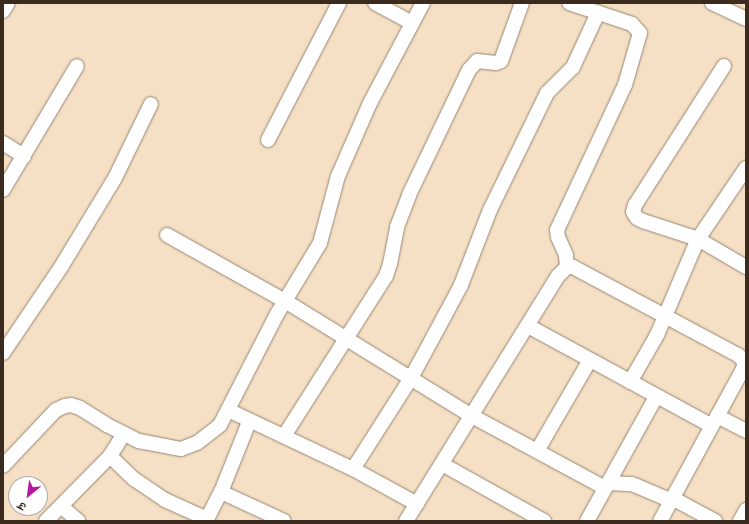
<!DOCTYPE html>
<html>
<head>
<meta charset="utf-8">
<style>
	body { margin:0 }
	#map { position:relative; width:749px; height:524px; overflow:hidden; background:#f5e0c5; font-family:Kalam,"Playpen Sans Deva",sans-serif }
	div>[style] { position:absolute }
	.roads { filter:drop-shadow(0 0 1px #988572) drop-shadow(0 0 1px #988572) }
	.street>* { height:14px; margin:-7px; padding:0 7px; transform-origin:7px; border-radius:7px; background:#fff }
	span { translate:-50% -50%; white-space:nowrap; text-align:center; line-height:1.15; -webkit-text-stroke:4px #fff; paint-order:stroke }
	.frame { position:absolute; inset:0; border:4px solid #3b2a1e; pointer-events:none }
	.north { position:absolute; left:8px; top:476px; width:40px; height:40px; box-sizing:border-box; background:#fff; border:1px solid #b1aaa5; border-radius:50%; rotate:209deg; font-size:11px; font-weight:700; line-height:16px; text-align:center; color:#3b2a1e }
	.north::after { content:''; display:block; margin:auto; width:14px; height:18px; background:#b5179e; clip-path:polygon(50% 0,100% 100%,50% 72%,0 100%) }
</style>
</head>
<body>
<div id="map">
	<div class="roads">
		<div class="street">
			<div style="left:375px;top:3px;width:42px;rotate:28.4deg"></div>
			<div style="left:712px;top:3px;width:38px;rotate:25deg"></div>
			<div style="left:3px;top:11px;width:9px;rotate:-58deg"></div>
			<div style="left:724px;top:66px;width:165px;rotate:122.6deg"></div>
			<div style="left:635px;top:205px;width:7px;rotate:106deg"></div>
			<div style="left:633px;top:212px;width:7px;rotate:56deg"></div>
			<div style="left:637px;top:218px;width:7px;rotate:27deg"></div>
			<div style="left:643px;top:221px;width:58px;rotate:18.1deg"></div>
			<div style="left:698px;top:239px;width:56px;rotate:30.3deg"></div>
			<div style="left:268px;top:140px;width:154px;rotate:-62.6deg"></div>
			<div style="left:3px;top:143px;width:25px;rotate:32deg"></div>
			<div style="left:3px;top:190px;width:144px;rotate:-59.2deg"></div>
			<div style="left:167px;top:235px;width:135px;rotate:29.2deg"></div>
			<div style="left:285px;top:301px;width:220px;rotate:31.6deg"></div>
			<div style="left:472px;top:416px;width:151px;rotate:28.4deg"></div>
			<div style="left:605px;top:488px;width:7px;rotate:-45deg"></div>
			<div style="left:610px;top:483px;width:22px;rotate:3deg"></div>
			<div style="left:632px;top:484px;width:39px;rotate:23deg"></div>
			<div style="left:668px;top:499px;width:4px;rotate:-14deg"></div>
			<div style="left:672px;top:498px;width:49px;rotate:28.1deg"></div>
			<div style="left:567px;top:267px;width:12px;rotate:-95deg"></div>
			<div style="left:566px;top:255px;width:20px;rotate:-114deg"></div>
			<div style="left:558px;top:237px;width:7px;rotate:-98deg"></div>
			<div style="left:557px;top:230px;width:160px;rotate:-64.9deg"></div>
			<div style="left:625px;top:85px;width:54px;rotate:-73.9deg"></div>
			<div style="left:640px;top:33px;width:12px;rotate:-132deg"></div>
			<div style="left:632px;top:24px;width:66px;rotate:-161.6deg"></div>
			<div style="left:528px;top:326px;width:209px;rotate:28.5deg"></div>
			<div style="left:3px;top:353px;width:104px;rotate:-56deg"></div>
			<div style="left:61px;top:267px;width:104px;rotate:-58.8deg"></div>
			<div style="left:115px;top:178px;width:82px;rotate:-64.1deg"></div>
			<div style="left:630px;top:382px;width:54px;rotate:-60.1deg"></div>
			<div style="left:657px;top:335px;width:104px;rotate:-66.9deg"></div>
			<div style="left:698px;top:239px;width:86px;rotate:-55.9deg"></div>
			<div style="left:228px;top:410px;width:138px;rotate:25.3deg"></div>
			<div style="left:717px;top:416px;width:33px;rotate:27deg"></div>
			<div style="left:284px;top:436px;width:190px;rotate:-57.5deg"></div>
			<div style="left:386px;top:276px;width:13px;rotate:-72deg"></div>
			<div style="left:390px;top:264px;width:38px;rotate:-79deg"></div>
			<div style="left:397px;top:227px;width:34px;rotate:-69deg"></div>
			<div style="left:409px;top:195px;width:139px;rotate:-64.4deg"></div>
			<div style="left:469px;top:70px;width:12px;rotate:-48deg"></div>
			<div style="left:477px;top:61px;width:19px;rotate:6deg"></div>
			<div style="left:496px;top:63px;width:5px;rotate:-22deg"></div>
			<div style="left:501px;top:61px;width:62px;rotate:-70.1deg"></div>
			<div style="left:537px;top:451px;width:105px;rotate:-59.8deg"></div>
			<div style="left:110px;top:456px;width:33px;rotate:44deg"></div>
			<div style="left:134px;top:479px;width:37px;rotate:34deg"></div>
			<div style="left:165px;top:500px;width:46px;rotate:24.3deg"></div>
			<div style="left:207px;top:519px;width:30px;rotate:-63deg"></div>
			<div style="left:221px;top:492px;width:75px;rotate:-68.2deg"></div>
			<div style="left:442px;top:464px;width:117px;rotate:29.2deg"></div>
			<div style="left:3px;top:466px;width:77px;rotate:-46.6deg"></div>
			<div style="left:56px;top:410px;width:10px;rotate:-24deg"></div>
			<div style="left:65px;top:406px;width:6px;rotate:-9deg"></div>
			<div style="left:71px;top:405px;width:9px;rotate:18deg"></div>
			<div style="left:80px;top:408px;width:32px;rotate:32deg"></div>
			<div style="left:107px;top:425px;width:36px;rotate:27deg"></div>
			<div style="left:139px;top:441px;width:43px;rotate:10.8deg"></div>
			<div style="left:181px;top:449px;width:17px;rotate:-21deg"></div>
			<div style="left:197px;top:443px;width:29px;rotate:-38deg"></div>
			<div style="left:220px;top:425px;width:125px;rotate:-62.8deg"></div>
			<div style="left:277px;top:314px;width:83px;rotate:-58.8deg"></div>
			<div style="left:320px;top:243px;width:69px;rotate:-75deg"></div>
			<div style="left:338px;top:176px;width:80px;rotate:-66.3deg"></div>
			<div style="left:370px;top:103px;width:113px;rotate:-62.1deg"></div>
			<div style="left:221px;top:492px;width:69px;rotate:24.7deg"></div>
			<div style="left:417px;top:504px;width:73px;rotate:-151.3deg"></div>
			<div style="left:353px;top:469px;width:108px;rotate:-57.5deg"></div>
			<div style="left:411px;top:378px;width:69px;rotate:-61.6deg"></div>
			<div style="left:444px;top:317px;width:36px;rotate:-62deg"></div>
			<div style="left:461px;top:285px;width:80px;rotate:-68.9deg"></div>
			<div style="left:490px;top:210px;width:130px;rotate:-64deg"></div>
			<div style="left:547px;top:93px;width:37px;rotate:-45deg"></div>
			<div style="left:573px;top:67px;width:60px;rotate:-65.2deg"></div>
			<div style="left:61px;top:506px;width:23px;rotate:41deg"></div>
			<div style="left:46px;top:521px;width:91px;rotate:-45.4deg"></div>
			<div style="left:110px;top:456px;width:26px;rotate:-58deg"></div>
			<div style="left:406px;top:521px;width:288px;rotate:-58.2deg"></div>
			<div style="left:558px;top:276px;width:13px;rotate:-45deg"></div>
			<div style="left:567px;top:267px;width:6px"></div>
			<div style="left:573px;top:267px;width:187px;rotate:28.1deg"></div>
			<div style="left:738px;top:355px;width:10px;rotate:45deg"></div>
			<div style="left:745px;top:362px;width:7px;rotate:106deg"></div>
			<div style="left:743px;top:369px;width:173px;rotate:118.6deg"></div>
			<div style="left:587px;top:521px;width:142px;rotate:-60.9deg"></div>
			<div style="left:740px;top:521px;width:13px;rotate:-61deg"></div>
		</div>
	</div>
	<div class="frame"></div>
	<div class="north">उ</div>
</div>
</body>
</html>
